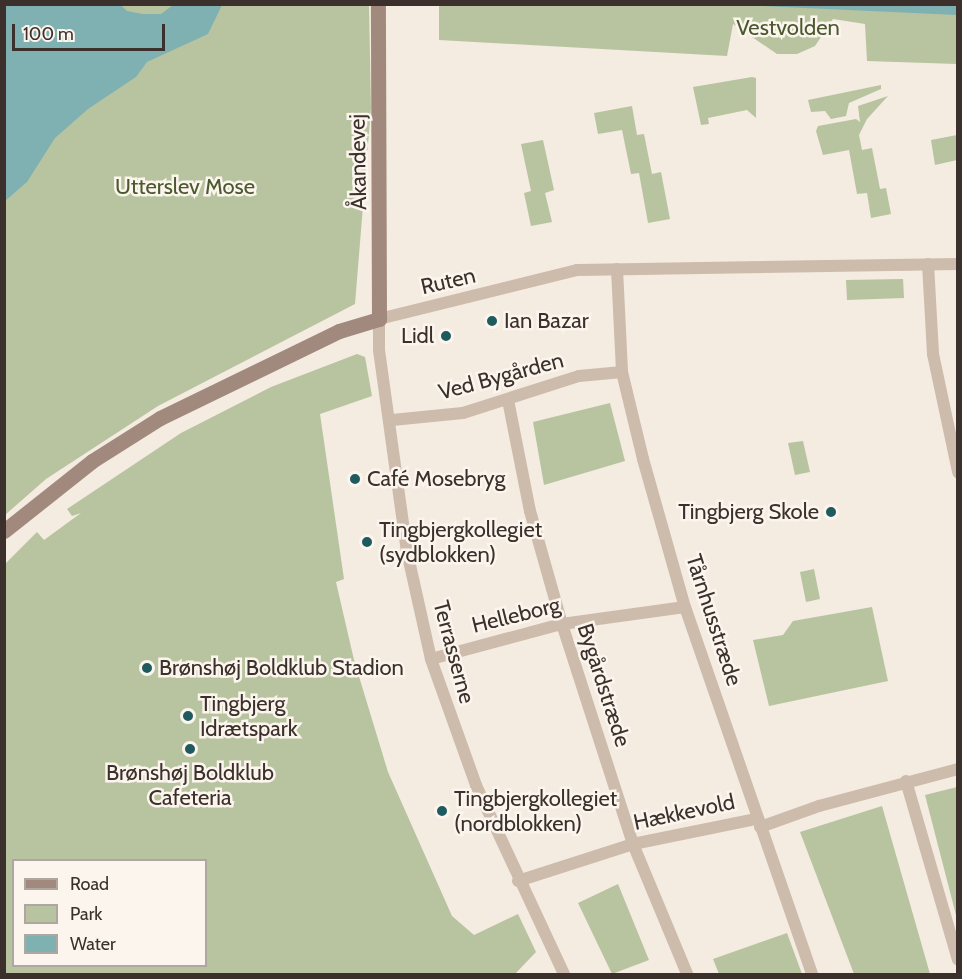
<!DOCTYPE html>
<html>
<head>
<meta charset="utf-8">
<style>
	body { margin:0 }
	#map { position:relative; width:962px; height:979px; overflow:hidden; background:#f4ebe1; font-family:Cabin,sans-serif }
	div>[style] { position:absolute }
	.green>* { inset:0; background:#b8c4a0 }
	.water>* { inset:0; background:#7fb0b2 }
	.street>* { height:12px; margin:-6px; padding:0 6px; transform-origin:6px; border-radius:6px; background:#cdbbac }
	.secondary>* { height:15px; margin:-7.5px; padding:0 7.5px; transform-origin:7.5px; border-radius:7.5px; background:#a18a7d }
	.dots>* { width:16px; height:16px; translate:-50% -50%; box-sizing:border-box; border:3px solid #fbf5ee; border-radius:50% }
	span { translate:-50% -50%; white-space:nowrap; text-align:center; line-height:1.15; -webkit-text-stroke:5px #fbf5ee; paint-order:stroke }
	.park-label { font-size:22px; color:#4a5a2e }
	.street-label { font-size:22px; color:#3b302b }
	.poi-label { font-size:22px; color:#3b302b }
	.left { translate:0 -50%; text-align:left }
	.right { translate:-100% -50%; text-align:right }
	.frame { position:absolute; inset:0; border:6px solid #3b302b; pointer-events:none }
	.legend { position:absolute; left:12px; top:859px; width:195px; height:108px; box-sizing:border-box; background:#fbf5ee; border:2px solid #aea6a0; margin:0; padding:8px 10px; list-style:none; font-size:18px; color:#3b302b }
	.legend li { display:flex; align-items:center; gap:12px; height:30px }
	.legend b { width:30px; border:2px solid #aea6a0 }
	.scale { position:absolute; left:12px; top:24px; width:153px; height:27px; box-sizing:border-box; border:3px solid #3b302b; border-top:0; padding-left:8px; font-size:18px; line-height:21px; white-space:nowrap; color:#3b302b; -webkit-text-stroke:4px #fbf5ee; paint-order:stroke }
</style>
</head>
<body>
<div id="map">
	<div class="green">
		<div style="clip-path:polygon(4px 5px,369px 5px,371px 108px,355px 304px,158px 406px,46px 479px,5px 515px)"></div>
		<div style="clip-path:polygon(425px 5px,957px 5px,957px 64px,867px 61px,865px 24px,833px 19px,815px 46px,797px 54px,777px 54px,733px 24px,727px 56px,439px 40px,439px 5px)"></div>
		<div style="clip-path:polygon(752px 77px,756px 78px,756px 118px,747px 110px,708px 118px,709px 124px,701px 125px,693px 87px)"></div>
		<div style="clip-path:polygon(881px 85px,881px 89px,849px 103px,846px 116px,831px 119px,825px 111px,811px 112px,808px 100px)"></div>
		<div style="clip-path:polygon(888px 96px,867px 119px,859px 135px,862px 150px,872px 148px,880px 189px,886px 188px,891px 214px,871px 218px,867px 193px,857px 194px,849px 150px,823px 155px,816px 131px,818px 126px,856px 119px,860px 122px,858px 106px)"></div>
		<div style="clip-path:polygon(632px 106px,637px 135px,644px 134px,652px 174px,661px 172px,670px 219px,648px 223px,639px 173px,631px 174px,622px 130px,598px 134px,594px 113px)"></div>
		<div style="clip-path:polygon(957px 135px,957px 160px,935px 165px,931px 140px)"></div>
		<div style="clip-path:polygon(543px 140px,554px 190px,545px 193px,552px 222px,531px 226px,524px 193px,531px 191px,521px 144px)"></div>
		<div style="clip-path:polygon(903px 279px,904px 298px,847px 300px,846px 280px)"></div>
		<div style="clip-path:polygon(evenodd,357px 354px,365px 357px,372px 396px,320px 414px,344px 579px,336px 582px,354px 660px,388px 772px,452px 916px,474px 935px,518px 914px,536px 952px,515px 974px,5px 974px,5px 564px,37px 532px,44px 540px,81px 513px,72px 516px,67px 509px,181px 433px,271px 387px,357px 354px,206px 860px,206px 966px,14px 966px,14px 860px,206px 860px)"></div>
		<div style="clip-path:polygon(610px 403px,625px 461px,544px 485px,533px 422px)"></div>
		<div style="clip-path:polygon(803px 441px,810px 472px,795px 475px,788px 443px)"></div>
		<div style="clip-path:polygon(814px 569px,820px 599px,806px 602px,800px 572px)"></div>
		<div style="clip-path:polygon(872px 607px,888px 681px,769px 706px,753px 640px,783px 635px,793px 621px)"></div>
		<div style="clip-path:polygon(957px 787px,958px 787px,957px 919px,925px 795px)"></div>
		<div style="clip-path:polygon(882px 806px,930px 974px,854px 974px,800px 832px)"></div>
		<div style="clip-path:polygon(618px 884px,649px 960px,612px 974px,578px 903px)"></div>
		<div style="clip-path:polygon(787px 933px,802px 974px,719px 974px,713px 959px)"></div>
	</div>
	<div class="water">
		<div style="clip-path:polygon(5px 4px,121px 5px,127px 11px,143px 14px,161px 14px,173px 5px,222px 5px,208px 34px,147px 62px,136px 77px,88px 109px,55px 138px,27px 182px,5px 201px)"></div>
		<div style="clip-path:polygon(957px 4px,957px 15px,743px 5px,743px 4px)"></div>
	</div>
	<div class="street">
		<div style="left:928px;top:264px;width:90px;rotate:86.8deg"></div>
		<div style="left:933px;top:354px;width:121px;rotate:78deg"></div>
		<div style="left:617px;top:269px;width:103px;rotate:87.2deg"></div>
		<div style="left:622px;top:372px;width:89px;rotate:76.4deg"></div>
		<div style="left:643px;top:459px;width:154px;rotate:74.2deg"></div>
		<div style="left:685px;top:607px;width:388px;rotate:70.9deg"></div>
		<div style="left:508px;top:400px;width:113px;rotate:78.8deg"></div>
		<div style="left:530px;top:511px;width:117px;rotate:74.2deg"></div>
		<div style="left:562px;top:624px;width:231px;rotate:72.1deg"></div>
		<div style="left:633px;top:844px;width:141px;rotate:67.4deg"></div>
		<div style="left:392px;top:420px;width:71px;rotate:-5.6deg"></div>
		<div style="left:463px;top:413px;width:122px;rotate:-17.7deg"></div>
		<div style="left:579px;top:376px;width:43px;rotate:-5.3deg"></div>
		<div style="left:431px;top:659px;width:136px;rotate:-15deg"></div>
		<div style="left:562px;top:624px;width:124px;rotate:-7.9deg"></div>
		<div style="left:906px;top:781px;width:186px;rotate:73.8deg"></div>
		<div style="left:760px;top:827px;width:63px;rotate:-19.6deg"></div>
		<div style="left:819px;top:806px;width:144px;rotate:-14.9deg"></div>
		<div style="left:518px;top:881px;width:121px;rotate:-17.8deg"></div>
		<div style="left:633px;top:844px;width:126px;rotate:-11.5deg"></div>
		<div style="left:564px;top:974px;width:208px;rotate:-115deg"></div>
		<div style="left:476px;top:785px;width:134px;rotate:-109.7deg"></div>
		<div style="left:431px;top:659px;width:110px;rotate:-102.6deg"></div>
		<div style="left:407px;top:552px;width:204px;rotate:-97.9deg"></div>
		<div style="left:379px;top:350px;width:31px;rotate:-90deg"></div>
		<div style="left:379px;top:319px;width:204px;rotate:-13.9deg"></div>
		<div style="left:577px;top:270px;width:381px;rotate:-0.9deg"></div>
	</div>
	<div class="secondary">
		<div style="left:4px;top:531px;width:112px;rotate:-38.5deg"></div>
		<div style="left:92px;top:461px;width:80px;rotate:-32.3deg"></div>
		<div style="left:160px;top:418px;width:199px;rotate:-25.9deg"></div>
		<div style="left:339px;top:331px;width:42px;rotate:-16.7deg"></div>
		<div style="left:379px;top:319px;width:315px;rotate:-90.2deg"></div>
	</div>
	<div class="dots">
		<div style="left:492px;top:321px;background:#1f5a5e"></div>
		<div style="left:446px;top:336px;background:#1f5a5e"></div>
		<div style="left:355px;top:479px;background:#1f5a5e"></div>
		<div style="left:831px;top:512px;background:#1f5a5e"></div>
		<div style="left:367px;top:542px;background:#1f5a5e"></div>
		<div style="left:147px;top:668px;background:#1f5a5e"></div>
		<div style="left:188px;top:716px;background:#1f5a5e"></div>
		<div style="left:190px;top:749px;background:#1f5a5e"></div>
		<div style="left:442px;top:811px;background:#1f5a5e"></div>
	</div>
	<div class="park-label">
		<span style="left:788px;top:28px">Vestvolden</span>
		<span style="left:185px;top:187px">Utterslev Mose</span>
	</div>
	<div class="street-label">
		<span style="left:358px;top:162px;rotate:-91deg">Åkandevej</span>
		<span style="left:448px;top:281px;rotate:-13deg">Ruten</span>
		<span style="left:501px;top:376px;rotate:-15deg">Ved Bygården</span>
		<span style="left:516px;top:615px;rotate:-14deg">Helleborg</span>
		<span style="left:714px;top:620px;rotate:72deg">Tårnhusstræde</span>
		<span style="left:454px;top:652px;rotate:75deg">Terrasserne</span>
		<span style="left:604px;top:685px;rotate:72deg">Bygårdstræde</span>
		<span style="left:684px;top:812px;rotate:-12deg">Hækkevold</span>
	</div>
	<div class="poi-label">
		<span class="left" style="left:504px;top:321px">Ian Bazar</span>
		<span class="right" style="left:434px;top:336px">Lidl</span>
		<span class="left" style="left:367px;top:479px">Café Mosebryg</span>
		<span class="right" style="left:819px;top:512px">Tingbjerg Skole</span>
		<span class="left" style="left:379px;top:542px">Tingbjergkollegiet<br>(sydblokken)</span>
		<span class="left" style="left:159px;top:668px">Brønshøj Boldklub Stadion</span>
		<span class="left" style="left:200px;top:716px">Tingbjerg<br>Idrætspark</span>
		<span style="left:190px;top:785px">Brønshøj Boldklub<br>Cafeteria</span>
		<span class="left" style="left:454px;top:811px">Tingbjergkollegiet<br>(nordblokken)</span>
	</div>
	<div class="frame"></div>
	<ul class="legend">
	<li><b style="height:8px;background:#a18a7d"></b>Road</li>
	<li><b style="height:16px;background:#b8c4a0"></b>Park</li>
	<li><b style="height:16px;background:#7fb0b2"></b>Water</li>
	</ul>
	<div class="scale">100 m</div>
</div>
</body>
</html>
